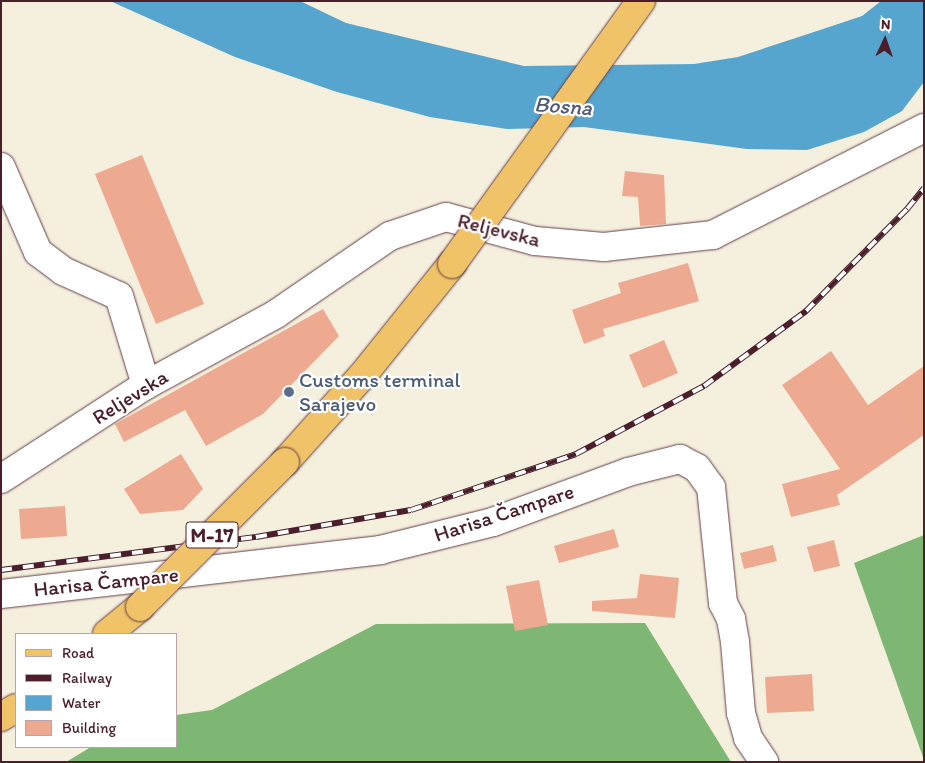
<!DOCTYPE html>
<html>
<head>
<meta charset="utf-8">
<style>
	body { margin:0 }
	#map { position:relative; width:925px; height:763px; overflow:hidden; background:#f5efde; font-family:Itim,sans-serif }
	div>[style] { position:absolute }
	.forest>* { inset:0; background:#7eb673 }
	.water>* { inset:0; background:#56a5cf }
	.building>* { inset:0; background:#eea991 }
	.roads { filter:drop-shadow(0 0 1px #643e46) drop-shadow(0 0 1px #643e46) }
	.minor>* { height:28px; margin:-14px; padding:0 14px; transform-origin:14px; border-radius:14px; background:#fff }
	.major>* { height:28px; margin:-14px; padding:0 14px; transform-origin:14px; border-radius:14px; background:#f1c369 }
	.rail>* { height:5.5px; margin-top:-2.75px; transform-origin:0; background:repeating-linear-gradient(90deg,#fff 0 11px,#4a1f2b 0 22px); box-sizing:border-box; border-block:1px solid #4a1f2b }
	.bridges { filter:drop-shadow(0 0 1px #643e46) drop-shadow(0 0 1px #643e46) }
	.major-bridge>* { height:28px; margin:-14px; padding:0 14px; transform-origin:14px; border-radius:14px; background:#f1c369 }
	.dots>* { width:14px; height:14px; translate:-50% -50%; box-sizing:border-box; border:2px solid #fff; border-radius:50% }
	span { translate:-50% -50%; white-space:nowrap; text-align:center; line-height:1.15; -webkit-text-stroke:4.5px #fff; paint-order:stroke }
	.shield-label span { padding:1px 4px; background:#fff; border:1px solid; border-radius:4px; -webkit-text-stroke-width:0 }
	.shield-label { font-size:20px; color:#4a1f2b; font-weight:700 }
	.street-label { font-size:21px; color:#4a1f2b }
	.service-label { font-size:21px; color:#4e5e75 }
	.left { translate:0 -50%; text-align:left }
	.water-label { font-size:22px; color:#4f5b75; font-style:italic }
	.frame { position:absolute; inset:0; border:2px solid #4a1f2b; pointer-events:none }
	.legend { position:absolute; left:15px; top:633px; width:162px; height:115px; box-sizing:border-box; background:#fff; border:1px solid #b7a5aa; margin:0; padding:6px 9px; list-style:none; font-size:15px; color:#4a1f2b }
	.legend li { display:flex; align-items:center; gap:10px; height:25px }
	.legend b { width:25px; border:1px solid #b7a5aa }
	.north { position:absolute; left:860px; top:15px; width:50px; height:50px; -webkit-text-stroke:4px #fff; paint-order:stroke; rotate:3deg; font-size:14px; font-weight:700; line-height:20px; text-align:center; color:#4a1f2b }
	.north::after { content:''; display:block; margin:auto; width:18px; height:22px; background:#4a1f2b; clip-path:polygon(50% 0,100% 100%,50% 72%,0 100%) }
</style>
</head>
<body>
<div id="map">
	<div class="forest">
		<div style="clip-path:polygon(924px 535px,924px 760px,854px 563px)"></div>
		<div style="clip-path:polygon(645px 623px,731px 762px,66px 762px,91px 747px,176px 747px,176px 715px,212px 710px,376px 624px)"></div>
	</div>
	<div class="water">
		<div style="clip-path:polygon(110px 1px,300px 1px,346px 23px,524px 66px,694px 64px,738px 57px,820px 30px,862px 16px,881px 1px,924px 1px,924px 82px,902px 111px,864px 132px,807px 150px,747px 149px,584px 127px,507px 129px,430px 117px,337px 92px,235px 57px)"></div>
	</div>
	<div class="building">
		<div style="clip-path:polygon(142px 155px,204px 304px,156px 324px,95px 174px)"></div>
		<div style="clip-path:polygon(625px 171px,664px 175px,666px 224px,640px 226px,638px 197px,622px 196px)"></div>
		<div style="clip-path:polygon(688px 263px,699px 301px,603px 329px,605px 336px,584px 344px,572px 310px,621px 293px,618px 283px)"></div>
		<div style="clip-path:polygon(323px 309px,339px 336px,263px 414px,206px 446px,185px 410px,124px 442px,115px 424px)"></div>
		<div style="clip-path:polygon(664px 340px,678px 373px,643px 388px,629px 355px)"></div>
		<div style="clip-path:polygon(831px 351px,868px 405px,924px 366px,924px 435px,837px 495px,840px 505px,791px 517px,782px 484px,840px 469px,782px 385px)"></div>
		<div style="clip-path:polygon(181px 454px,203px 489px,183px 510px,140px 514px,124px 489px)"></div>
		<div style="clip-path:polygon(65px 506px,67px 536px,21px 539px,19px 509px)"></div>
		<div style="clip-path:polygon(614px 529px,619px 547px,559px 563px,554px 546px)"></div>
		<div style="clip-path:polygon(834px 540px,840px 566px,814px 572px,807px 547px)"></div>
		<div style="clip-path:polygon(773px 545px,777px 561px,744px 569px,740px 553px)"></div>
		<div style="clip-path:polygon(640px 574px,679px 578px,675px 618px,592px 611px,592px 601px,637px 598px)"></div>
		<div style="clip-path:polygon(539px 580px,548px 625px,515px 631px,506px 586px)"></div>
		<div style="clip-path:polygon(812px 674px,814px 711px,767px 713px,765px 677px)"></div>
	</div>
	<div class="roads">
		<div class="minor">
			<div style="left:1px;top:167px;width:93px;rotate:66.5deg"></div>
			<div style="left:38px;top:252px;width:31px;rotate:37deg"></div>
			<div style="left:63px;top:271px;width:61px;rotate:24.1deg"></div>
			<div style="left:119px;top:296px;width:93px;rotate:73.1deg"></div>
			<div style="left:1px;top:479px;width:173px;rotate:-33deg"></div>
			<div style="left:146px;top:385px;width:148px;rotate:-28.6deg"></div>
			<div style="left:276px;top:314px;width:138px;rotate:-34.4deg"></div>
			<div style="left:390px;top:236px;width:59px;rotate:-18.7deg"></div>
			<div style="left:446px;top:217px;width:92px;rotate:15.1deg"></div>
			<div style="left:535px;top:241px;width:69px;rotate:5deg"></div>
			<div style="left:604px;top:247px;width:110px;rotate:-6.3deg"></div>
			<div style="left:713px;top:235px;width:237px;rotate:-26.9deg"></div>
			<div style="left:1px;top:594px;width:382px;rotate:-6.6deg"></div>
			<div style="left:380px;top:550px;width:116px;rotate:-13.9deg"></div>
			<div style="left:493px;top:522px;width:144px;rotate:-20.3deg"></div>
			<div style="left:628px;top:472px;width:54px;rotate:-14deg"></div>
			<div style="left:680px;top:459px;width:19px;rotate:28deg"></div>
			<div style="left:697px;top:468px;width:24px;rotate:54deg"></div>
			<div style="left:711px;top:487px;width:117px;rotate:84.1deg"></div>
			<div style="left:723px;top:603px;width:18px;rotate:63deg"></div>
			<div style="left:731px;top:619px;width:23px;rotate:80deg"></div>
			<div style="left:735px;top:642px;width:71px;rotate:85.2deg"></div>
			<div style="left:741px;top:713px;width:26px;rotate:74deg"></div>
			<div style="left:748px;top:738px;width:29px;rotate:56deg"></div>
		</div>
		<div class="major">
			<div style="left:285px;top:462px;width:115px;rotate:-48.2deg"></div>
			<div style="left:362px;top:376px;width:144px;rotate:-51.2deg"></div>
			<div style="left:107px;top:634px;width:43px;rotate:-39.3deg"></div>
			<div style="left:1px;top:717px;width:17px;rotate:-31deg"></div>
		</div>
	</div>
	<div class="rail">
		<div style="left:1px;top:570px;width:257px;rotate:-7.4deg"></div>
		<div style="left:256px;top:537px;width:157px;rotate:-9.9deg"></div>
		<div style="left:411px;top:510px;width:174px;rotate:-18.7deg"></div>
		<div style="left:576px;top:454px;width:145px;rotate:-28deg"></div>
		<div style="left:704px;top:386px;width:127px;rotate:-36.3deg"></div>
		<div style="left:806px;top:311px;width:144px;rotate:-45.3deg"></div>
		<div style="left:907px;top:209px;width:27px;rotate:-51deg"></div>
	</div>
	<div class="bridges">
		<div class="major-bridge">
			<div style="left:452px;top:264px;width:324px;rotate:-54.3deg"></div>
			<div style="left:140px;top:607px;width:205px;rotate:-45deg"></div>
		</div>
	</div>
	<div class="dots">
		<div style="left:289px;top:392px;background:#5c6f8a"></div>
	</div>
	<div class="shield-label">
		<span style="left:212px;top:535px">M-17</span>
	</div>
	<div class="street-label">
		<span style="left:499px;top:230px;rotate:14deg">Reljevska</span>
		<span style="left:130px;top:397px;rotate:-32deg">Reljevska</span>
		<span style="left:504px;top:513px;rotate:-18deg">Harisa Čampare</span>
		<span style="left:106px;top:582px;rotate:-6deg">Harisa Čampare</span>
	</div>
	<div class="service-label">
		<span class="left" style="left:299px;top:392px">Customs terminal<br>Sarajevo</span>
	</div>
	<div class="water-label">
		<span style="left:563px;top:106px;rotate:4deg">Bosna</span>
	</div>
	<div class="frame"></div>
	<ul class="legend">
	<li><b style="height:6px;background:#f1c369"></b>Road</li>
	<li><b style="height:6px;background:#4a1f2b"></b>Railway</li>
	<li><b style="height:14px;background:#56a5cf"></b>Water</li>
	<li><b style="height:14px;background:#eea991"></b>Building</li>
	</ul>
	<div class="north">N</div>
</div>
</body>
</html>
